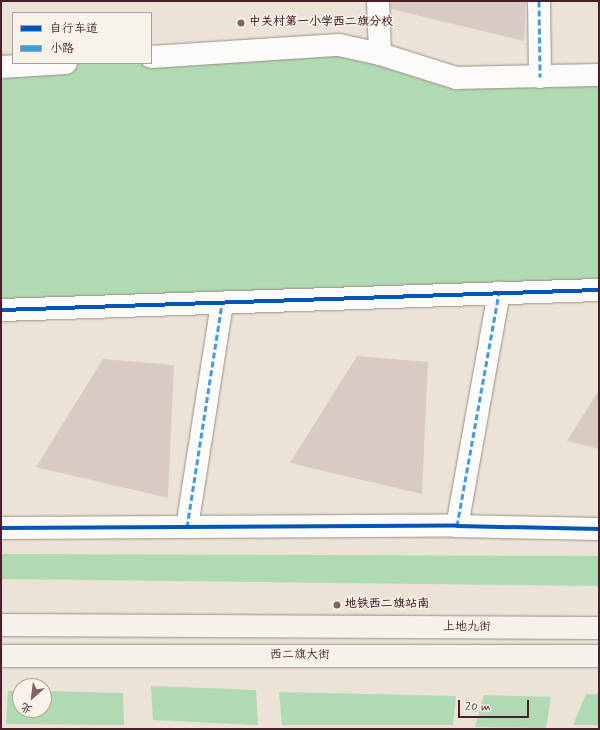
<!DOCTYPE html>
<html>
<head>
<meta charset="utf-8">
<style>
	body { margin:0 }
	#map { position:relative; width:600px; height:730px; overflow:hidden; background:#ebe3d6; font-family:Mynerve,"LXGW WenKai TC",sans-serif }
	div>[style] { position:absolute }
	.green>* { inset:0; background:#b0dab2 }
	.building>* { inset:0; background:#dacac4 }
	.roads { filter:drop-shadow(0 0 1px #9a8e8a) drop-shadow(0 0 1px #9a8e8a) }
	.street>* { height:22px; margin:-11px; padding:0 11px; transform-origin:11px; border-radius:11px; background:#fcfbf9 }
	.secondary>* { height:22px; margin:-11px; padding:0 11px; transform-origin:11px; border-radius:11px; background:#f5f1eb }
	.quiet>* { height:3px; margin-top:-1.5px; transform-origin:0; background:repeating-linear-gradient(90deg,#409be1 0 6px,transparent 0 9px) }
	.cycleway>* { height:4px; margin:-2px; padding:0 2px; transform-origin:2px; border-radius:2px; background:#0057b8 }
	.dots>* { width:11px; height:11px; translate:-50% -50%; box-sizing:border-box; border:2px solid #f7f3e8; border-radius:50% }
	span { translate:-50% -50%; white-space:nowrap; text-align:center; line-height:1.15; -webkit-text-stroke:3px #f7f3e8; paint-order:stroke }
	.poi-label { font-size:12px; color:#4a1f2b; font-weight:700 }
	.left { translate:0 -50%; text-align:left }
	.street-label { font-size:12px; color:#4a1f2b }
	.frame { position:absolute; inset:0; border:2px solid #4a1f2b; pointer-events:none }
	.legend { position:absolute; left:12px; top:12px; width:140px; height:52px; box-sizing:border-box; background:#f7f3e8; border:1px solid #b29e9c; margin:0; padding:5px 7px; list-style:none; font-size:12px; color:#4a1f2b }
	.legend li { display:flex; align-items:center; gap:8px; height:20px }
	.legend b { width:20px; border:1px solid #b29e9c }
	.north { position:absolute; left:12px; top:678px; width:40px; height:40px; box-sizing:border-box; background:#f7f3e8; border:1px solid #b29e9c; border-radius:50%; rotate:208deg; font-size:11px; font-weight:700; line-height:16px; text-align:center; color:#4a1f2b }
	.north::after { content:''; display:block; margin:auto; width:14px; height:18px; background:#826467; clip-path:polygon(50% 0,100% 100%,50% 72%,0 100%) }
	.scale { position:absolute; left:458px; top:700px; width:71px; height:18px; box-sizing:border-box; border:2px solid #4a1f2b; border-top:0; padding-left:5px; font-size:12px; line-height:14px; white-space:nowrap; color:#4a1f2b; -webkit-text-stroke:3px #f7f3e8; paint-order:stroke }
</style>
</head>
<body>
<div id="map">
	<div class="green">
		<div style="clip-path:polygon(339px 45px,408px 65px,599px 75px,599px 290px,1px 310px,1px 68px,69px 63px,151px 63px)"></div>
		<div style="clip-path:polygon(1px 554px,599px 556px,599px 586px,1px 579px)"></div>
		<div style="clip-path:polygon(151px 686px,256px 690px,258px 725px,153px 720px)"></div>
		<div style="clip-path:polygon(8px 691px,20px 691px,20px 710px,44px 710px,44px 691px,123px 693px,124px 725px,6px 724px)"></div>
		<div style="clip-path:polygon(279px 692px,456px 696px,453px 725px,282px 725px)"></div>
		<div style="clip-path:polygon(586px 694px,599px 694px,599px 725px,573px 725px)"></div>
		<div style="clip-path:polygon(484px 695px,551px 697px,546px 728px,475px 727px)"></div>
	</div>
	<div class="building">
		<div style="clip-path:polygon(391px 1px,526px 1px,524px 41px,391px 9px)"></div>
		<div style="clip-path:polygon(357px 356px,428px 362px,422px 494px,290px 463px)"></div>
		<div style="clip-path:polygon(103px 359px,174px 365px,168px 498px,36px 467px)"></div>
		<div style="clip-path:polygon(599px 390px,599px 449px,567px 441px)"></div>
	</div>
	<div class="roads">
		<div class="street">
			<div style="left:378px;top:1px;width:53px;rotate:87.8deg"></div>
			<div style="left:539px;top:1px;width:76px;rotate:89.2deg"></div>
			<div style="left:151px;top:57px;width:188px;rotate:-3.7deg"></div>
			<div style="left:339px;top:45px;width:42px;rotate:12.4deg"></div>
			<div style="left:380px;top:54px;width:80px;rotate:17.5deg"></div>
			<div style="left:456px;top:78px;width:143px;rotate:-1.2deg"></div>
			<div style="left:1px;top:67px;width:65px;rotate:-3.5deg"></div>
			<div style="left:1px;top:310px;width:598px;rotate:-1.92deg"></div>
			<div style="left:457px;top:526px;width:237px;rotate:-79.8deg"></div>
			<div style="left:187px;top:527px;width:227px;rotate:-81.1deg"></div>
			<div style="left:1px;top:528px;width:456px;rotate:-0.3deg"></div>
			<div style="left:457px;top:526px;width:142px;rotate:1.2deg"></div>
		</div>
		<div class="secondary">
			<div style="left:1px;top:625px;width:598px;rotate:0.29deg"></div>
			<div style="left:1px;top:656px;width:598px"></div>
		</div>
	</div>
	<div class="quiet">
		<div style="left:539px;top:1px;width:76px;rotate:89.2deg"></div>
		<div style="left:457px;top:526px;width:237px;rotate:-79.8deg"></div>
		<div style="left:187px;top:527px;width:227px;rotate:-81.1deg"></div>
	</div>
	<div class="cycleway">
		<div style="left:1px;top:310px;width:598px;rotate:-1.92deg"></div>
		<div style="left:1px;top:528px;width:456px;rotate:-0.3deg"></div>
		<div style="left:457px;top:526px;width:142px;rotate:1.2deg"></div>
	</div>
	<div class="dots">
		<div style="left:241px;top:23px;background:#826467"></div>
		<div style="left:337px;top:605px;background:#826467"></div>
	</div>
	<div class="poi-label">
		<span class="left" style="left:249px;top:23px">中关村第一小学西二旗分校</span>
		<span class="left" style="left:345px;top:605px">地铁西二旗站南</span>
	</div>
	<div class="street-label">
		<span style="left:467px;top:628px">上地九街</span>
		<span style="left:300px;top:656px">西二旗大街</span>
	</div>
	<div class="frame"></div>
	<ul class="legend">
	<li><b style="height:5px;background:#0057b8"></b>自行车道</li>
	<li><b style="height:5px;background:#409be1"></b>小路</li>
	</ul>
	<div class="north">北</div>
	<div class="scale">20 m</div>
</div>
</body>
</html>
